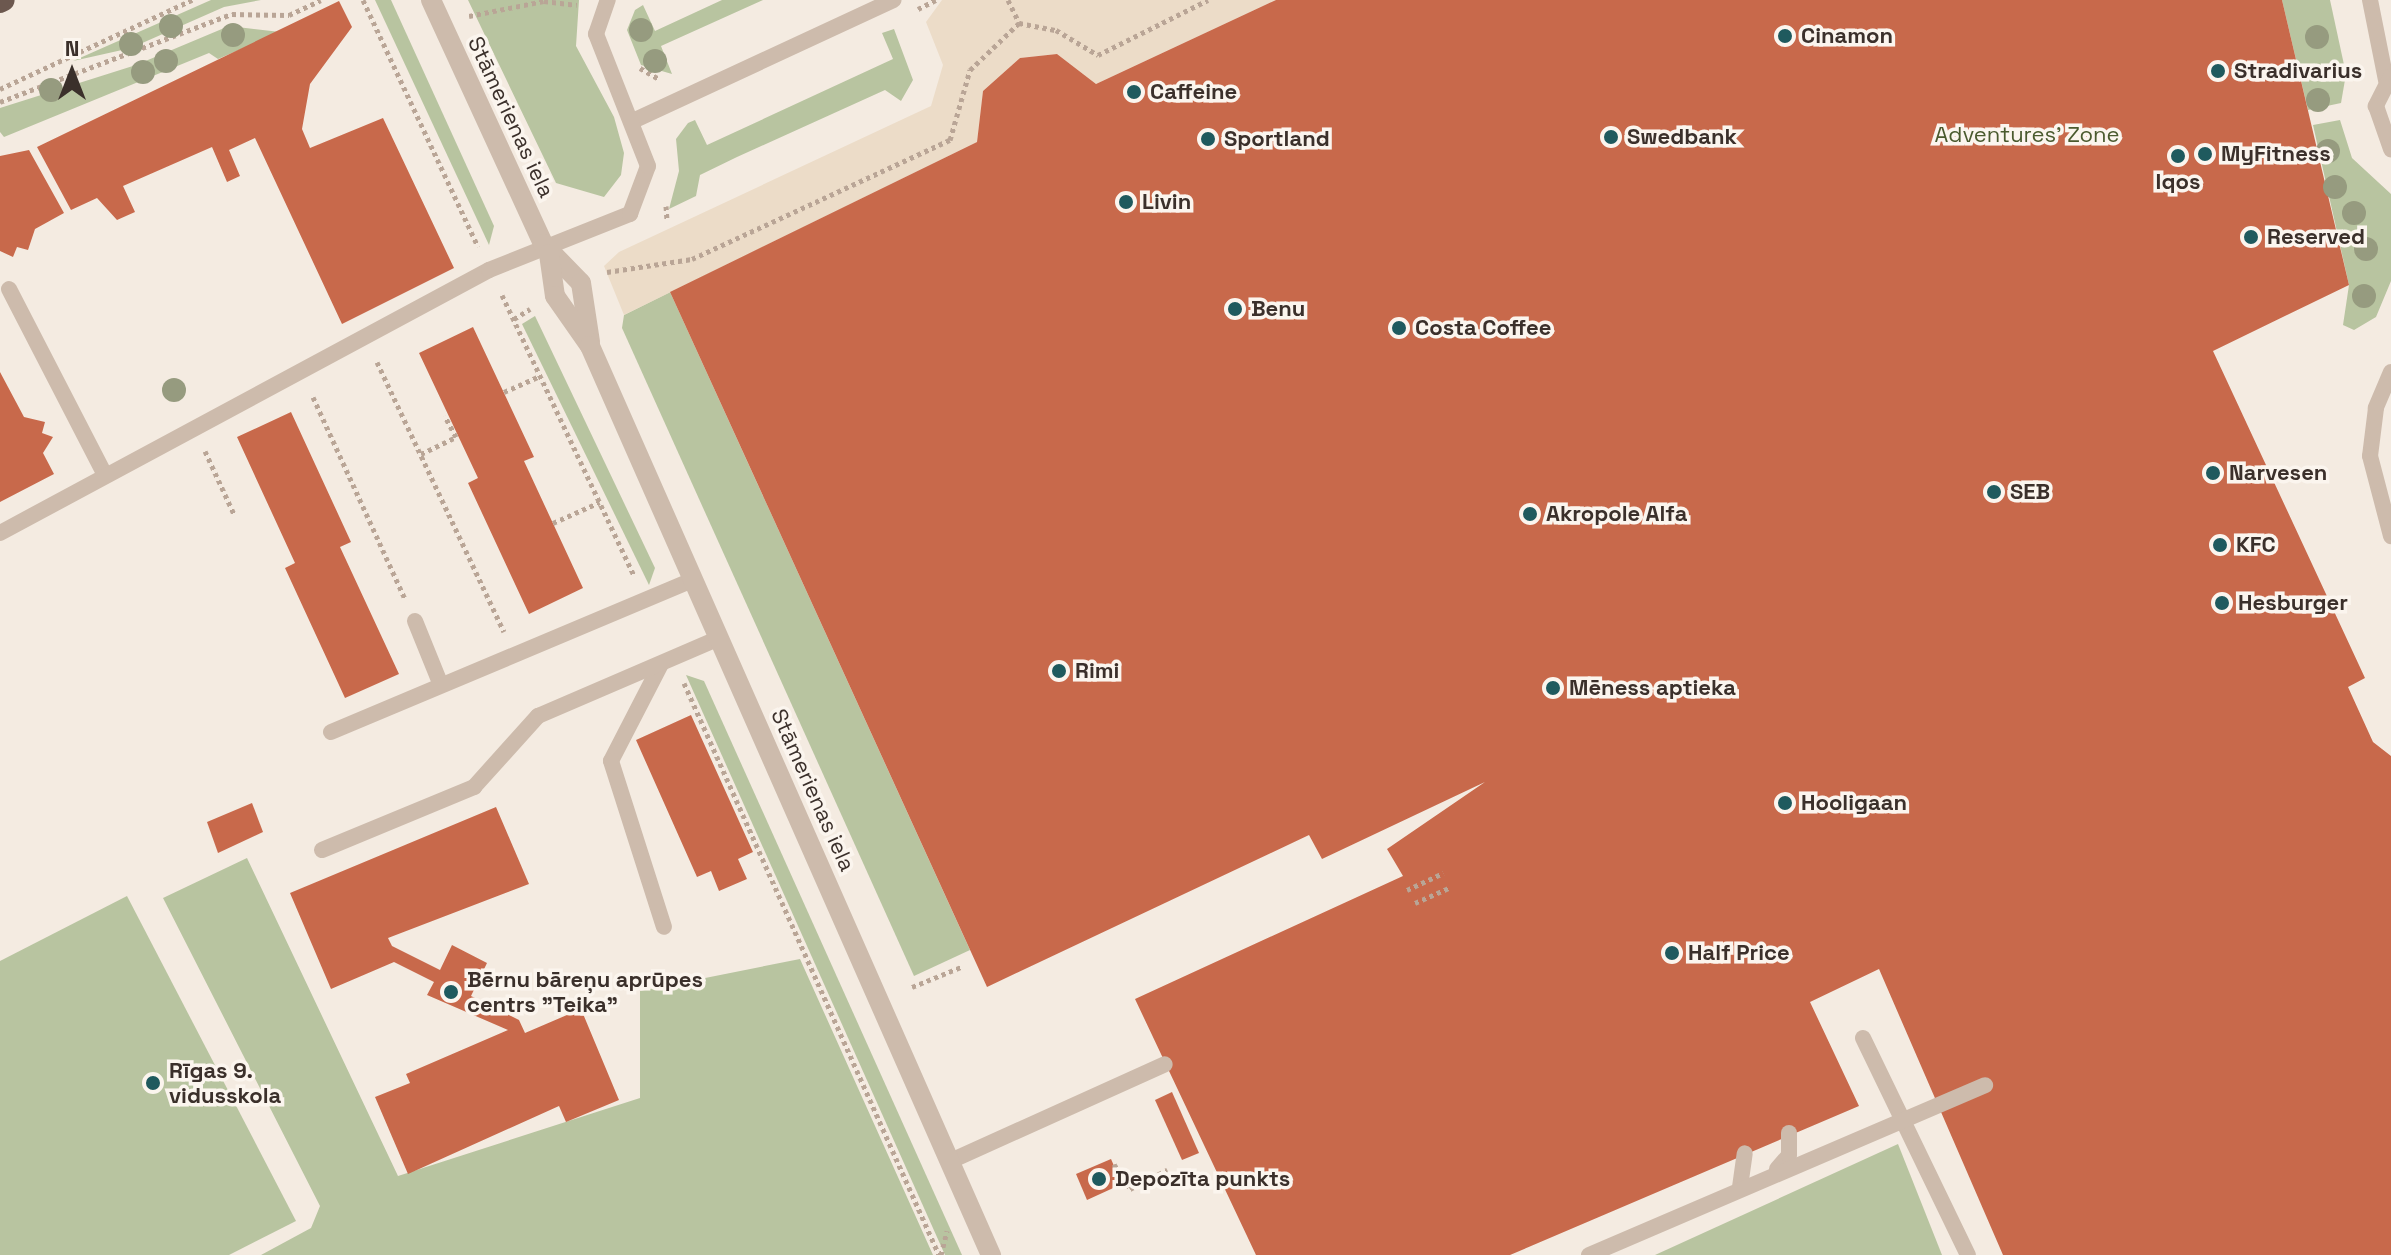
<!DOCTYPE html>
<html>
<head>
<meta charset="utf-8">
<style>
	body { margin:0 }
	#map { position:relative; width:2391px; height:1255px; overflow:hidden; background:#f4ebe1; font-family:"Space Grotesk",sans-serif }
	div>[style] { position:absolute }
	.green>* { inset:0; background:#b8c4a0 }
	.plaza>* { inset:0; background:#ecdcc8 }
	.building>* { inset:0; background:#c8694b }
	.path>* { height:5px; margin-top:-2.5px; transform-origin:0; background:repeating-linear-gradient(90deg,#b9a596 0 4px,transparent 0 8px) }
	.service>* { height:16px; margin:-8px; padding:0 8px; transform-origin:8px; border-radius:8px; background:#cdbbac }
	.minor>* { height:20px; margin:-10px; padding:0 10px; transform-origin:10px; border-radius:10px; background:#cdbbac }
	.trunk>* { height:22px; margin:-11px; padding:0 11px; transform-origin:11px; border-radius:11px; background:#6c584f }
	.trees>* { width:24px; height:24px; margin:-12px; border-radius:50%; background:#969b7f }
	.dots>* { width:22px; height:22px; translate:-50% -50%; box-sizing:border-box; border:4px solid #fbf5ee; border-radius:50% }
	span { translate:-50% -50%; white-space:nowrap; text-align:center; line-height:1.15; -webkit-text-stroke:7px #fbf5ee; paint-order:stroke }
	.poi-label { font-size:22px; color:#3b302b; font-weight:700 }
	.left { translate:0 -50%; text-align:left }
	.street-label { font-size:22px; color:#3b302b }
	.park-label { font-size:22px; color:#4a5a2e }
	.north { position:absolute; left:32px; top:32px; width:80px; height:80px; -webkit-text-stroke:6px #fbf5ee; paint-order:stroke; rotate:0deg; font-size:22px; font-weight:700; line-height:32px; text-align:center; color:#3b302b }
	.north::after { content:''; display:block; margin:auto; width:28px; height:36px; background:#3b302b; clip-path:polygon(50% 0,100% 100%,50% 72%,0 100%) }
</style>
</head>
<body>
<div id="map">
	<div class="green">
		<div style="clip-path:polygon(211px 0,261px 0,224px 7px,131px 48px,73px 61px)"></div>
		<div style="clip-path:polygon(375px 0,391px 0,494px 226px,489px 245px)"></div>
		<div style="clip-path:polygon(468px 0,579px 0,576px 46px,614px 117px,624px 153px,621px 175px,604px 197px,556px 183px)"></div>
		<div style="clip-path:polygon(722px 0,763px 0,661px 46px,672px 74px,641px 65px,627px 30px,635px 10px,643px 5px,655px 31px)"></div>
		<div style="clip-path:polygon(2282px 0,2330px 0,2346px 74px,2341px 103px,2308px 110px)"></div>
		<div style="clip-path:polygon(229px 26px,280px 32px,218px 59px,209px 53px,4px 137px,0 132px,0 108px,136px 65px)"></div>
		<div style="clip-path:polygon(894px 29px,913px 80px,901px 101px,885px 90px,737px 157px,700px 175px,696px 196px,669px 209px,679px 171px,676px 139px,688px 123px,695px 120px,707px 145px,893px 59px,882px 33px)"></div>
		<div style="clip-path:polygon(2340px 120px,2352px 158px,2391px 194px,2391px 281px,2376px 317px,2354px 330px,2343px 325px,2349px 285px,2313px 125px)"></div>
		<div style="clip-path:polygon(670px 292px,970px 950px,914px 976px,622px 328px,624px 315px)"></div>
		<div style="clip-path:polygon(535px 316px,655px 568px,649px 585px,522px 324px)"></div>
		<div style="clip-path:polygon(686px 675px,704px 681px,962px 1255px,945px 1255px)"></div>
		<div style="clip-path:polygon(247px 858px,398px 1176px,640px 1098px,640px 991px,800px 959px,933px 1255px,261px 1255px,311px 1228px,320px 1206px,163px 898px)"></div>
		<div style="clip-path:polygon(127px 896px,296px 1221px,229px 1255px,0 1255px,0 961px)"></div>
		<div style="clip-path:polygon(1898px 1144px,1942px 1255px,1655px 1255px)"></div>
	</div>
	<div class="plaza">
		<div style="clip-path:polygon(942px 0,1276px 0,1096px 84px,1057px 54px,1020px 58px,983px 91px,977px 142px,624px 315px,604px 266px,619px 252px,931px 106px,943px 65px,926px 22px)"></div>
	</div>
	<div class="building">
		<div style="clip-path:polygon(1276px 0,2282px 0,2349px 285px,2213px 351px,2365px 678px,2348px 687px,2373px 742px,2391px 756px,2391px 1255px,2003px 1255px,1879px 969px,1810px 1002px,1859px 1106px,1510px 1255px,1256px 1255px,1135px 999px,1403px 876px,1387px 849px,1485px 782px,1322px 859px,1309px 835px,987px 987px,670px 292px,977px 142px,983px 91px,1020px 58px,1057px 54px,1096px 84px)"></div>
		<div style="clip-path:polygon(339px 1px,352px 27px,310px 84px,302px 129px,310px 148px,383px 118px,454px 268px,342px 324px,255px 138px,229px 150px,240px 176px,227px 182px,212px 147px,123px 186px,135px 212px,117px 220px,97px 198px,71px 210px,37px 147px)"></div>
		<div style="clip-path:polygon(29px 150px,64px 213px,35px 229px,28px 250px,17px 247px,13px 257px,0 251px,0 156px)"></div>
		<div style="clip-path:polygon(473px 327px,534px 457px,524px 461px,583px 588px,529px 614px,468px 483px,478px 478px,419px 353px)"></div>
		<div style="clip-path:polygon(0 372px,24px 417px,45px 422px,42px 433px,53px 437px,43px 453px,54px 474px,0 502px)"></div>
		<div style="clip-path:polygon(291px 412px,351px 542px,340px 547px,399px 674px,345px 698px,285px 568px,295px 563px,237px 437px)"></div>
		<div style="clip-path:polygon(691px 715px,753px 852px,738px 859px,747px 879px,719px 891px,711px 871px,697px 877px,636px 740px)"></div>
		<div style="clip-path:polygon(252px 803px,263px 832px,218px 853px,207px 822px)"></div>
		<div style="clip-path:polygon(496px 807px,529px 884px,388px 938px,392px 946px,440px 970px,452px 945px,487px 963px,471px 996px,519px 1020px,525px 1033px,581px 1009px,619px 1100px,566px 1122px,559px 1106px,408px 1174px,375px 1097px,410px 1083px,406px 1074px,508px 1030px,427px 995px,434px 982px,394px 962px,331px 989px,290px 893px)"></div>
		<div style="clip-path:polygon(1172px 1092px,1199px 1153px,1182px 1160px,1155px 1100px)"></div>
		<div style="clip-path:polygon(1111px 1159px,1122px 1184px,1087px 1200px,1076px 1174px)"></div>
	</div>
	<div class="path">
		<div style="left:363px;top:0;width:272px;rotate:65deg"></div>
		<div style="left:1008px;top:0;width:25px;rotate:64deg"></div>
		<div style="left:918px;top:9px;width:20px;rotate:-27deg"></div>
		<div style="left:469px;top:16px;width:76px;rotate:-11.3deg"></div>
		<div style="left:544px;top:1px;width:33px;rotate:7deg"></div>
		<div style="left:640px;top:68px;width:22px;rotate:30deg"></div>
		<div style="left:0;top:89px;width:212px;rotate:-24.9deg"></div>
		<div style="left:0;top:102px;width:248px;rotate:-20.8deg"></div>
		<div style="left:232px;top:14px;width:57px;rotate:1deg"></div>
		<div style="left:289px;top:15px;width:35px;rotate:-25deg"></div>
		<div style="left:666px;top:206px;width:14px;rotate:86deg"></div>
		<div style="left:607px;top:272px;width:86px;rotate:-8.7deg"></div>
		<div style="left:692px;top:259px;width:284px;rotate:-24.8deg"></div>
		<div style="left:950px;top:140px;width:73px;rotate:-74.1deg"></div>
		<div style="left:970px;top:70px;width:68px;rotate:-43.8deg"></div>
		<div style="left:1019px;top:23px;width:38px;rotate:11deg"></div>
		<div style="left:1056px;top:30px;width:49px;rotate:30.8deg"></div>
		<div style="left:1098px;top:55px;width:123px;rotate:-26.6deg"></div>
		<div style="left:502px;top:295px;width:310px;rotate:64.8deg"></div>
		<div style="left:514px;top:319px;width:19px;rotate:-32deg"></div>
		<div style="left:377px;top:362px;width:298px;rotate:64.8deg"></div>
		<div style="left:504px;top:392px;width:39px;rotate:-24deg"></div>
		<div style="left:313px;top:397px;width:222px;rotate:65.5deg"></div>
		<div style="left:205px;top:451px;width:69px;rotate:65.3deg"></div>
		<div style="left:421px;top:454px;width:39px;rotate:-26deg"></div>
		<div style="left:456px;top:437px;width:24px;rotate:-118deg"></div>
		<div style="left:553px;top:523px;width:51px;rotate:-24.1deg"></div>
		<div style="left:684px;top:683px;width:626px;rotate:65.97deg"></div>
		<div style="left:1407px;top:890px;width:40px;rotate:-25deg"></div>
		<div style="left:1415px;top:903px;width:37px;rotate:-24deg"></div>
		<div style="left:912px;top:987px;width:53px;rotate:-22.2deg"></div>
		<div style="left:1114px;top:1164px;width:30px;rotate:57deg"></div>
		<div style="left:1130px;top:1189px;width:42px;rotate:-27.2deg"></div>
		<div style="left:941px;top:1255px;width:25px;rotate:-76deg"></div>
	</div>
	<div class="service">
		<div style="left:2370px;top:0;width:82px;rotate:78.7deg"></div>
		<div style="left:2391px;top:76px;width:34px;rotate:117deg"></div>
		<div style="left:2376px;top:106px;width:46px;rotate:70.8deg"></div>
		<div style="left:635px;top:120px;width:285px;rotate:-24.9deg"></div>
		<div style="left:9px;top:289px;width:209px;rotate:62.7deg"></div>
		<div style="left:2391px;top:372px;width:39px;rotate:113deg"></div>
		<div style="left:2376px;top:408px;width:48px;rotate:97.1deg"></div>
		<div style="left:2370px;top:456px;width:83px;rotate:75.3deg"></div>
		<div style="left:0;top:533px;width:555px;rotate:-28.27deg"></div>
		<div style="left:489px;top:270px;width:152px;rotate:-21.7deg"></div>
		<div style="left:630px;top:214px;width:51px;rotate:-69.4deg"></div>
		<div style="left:648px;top:166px;width:142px;rotate:-111.5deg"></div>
		<div style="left:596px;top:34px;width:36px;rotate:-71deg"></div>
		<div style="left:415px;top:621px;width:67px;rotate:68deg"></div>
		<div style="left:661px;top:664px;width:109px;rotate:117.3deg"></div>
		<div style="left:611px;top:761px;width:174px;rotate:72.3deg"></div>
		<div style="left:331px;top:732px;width:393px;rotate:-22.8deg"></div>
		<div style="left:322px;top:850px;width:165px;rotate:-22.5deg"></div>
		<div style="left:474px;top:787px;width:96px;rotate:-48deg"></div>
		<div style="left:538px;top:716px;width:197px;rotate:-23.3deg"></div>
		<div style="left:1863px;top:1038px;width:241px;rotate:64.2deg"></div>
		<div style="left:955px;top:1159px;width:230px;rotate:-24.3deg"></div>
		<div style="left:1777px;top:1169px;width:18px;rotate:-49deg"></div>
		<div style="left:1789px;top:1155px;width:22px;rotate:-90deg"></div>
		<div style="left:1740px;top:1187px;width:34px;rotate:-82deg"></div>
		<div style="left:1589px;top:1255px;width:431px;rotate:-23.2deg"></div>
	</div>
	<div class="minor">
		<div style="left:431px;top:0;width:268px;rotate:65.3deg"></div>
		<div style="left:543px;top:244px;width:54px;rotate:45.7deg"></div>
		<div style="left:581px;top:283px;width:60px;rotate:81.3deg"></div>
		<div style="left:549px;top:254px;width:42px;rotate:81.9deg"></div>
		<div style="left:555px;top:296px;width:61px;rotate:55deg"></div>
		<div style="left:590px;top:346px;width:994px;rotate:66.2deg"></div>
	</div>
	<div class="trunk">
		<div style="left:0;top:2px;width:4px;rotate:-27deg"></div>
	</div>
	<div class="trees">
		<div style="left:171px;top:26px"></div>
		<div style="left:641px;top:30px"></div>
		<div style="left:233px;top:35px"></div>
		<div style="left:2317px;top:37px"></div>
		<div style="left:131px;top:44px"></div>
		<div style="left:166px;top:61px"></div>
		<div style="left:655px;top:61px"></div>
		<div style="left:143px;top:72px"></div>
		<div style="left:51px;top:90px"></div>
		<div style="left:2318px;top:100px"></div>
		<div style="left:2328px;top:151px"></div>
		<div style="left:2335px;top:187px"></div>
		<div style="left:2354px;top:213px"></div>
		<div style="left:2366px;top:249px"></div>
		<div style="left:2364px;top:296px"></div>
		<div style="left:174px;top:390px"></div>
	</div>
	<div class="dots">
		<div style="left:1785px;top:36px;background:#1f5a5e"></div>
		<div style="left:2218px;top:71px;background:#1f5a5e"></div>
		<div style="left:1134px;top:92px;background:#1f5a5e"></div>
		<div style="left:1611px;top:137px;background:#1f5a5e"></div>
		<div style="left:1208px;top:139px;background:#1f5a5e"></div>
		<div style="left:2205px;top:154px;background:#1f5a5e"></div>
		<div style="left:2178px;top:156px;background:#1f5a5e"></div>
		<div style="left:1126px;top:202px;background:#1f5a5e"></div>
		<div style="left:2251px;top:237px;background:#1f5a5e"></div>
		<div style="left:1235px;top:309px;background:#1f5a5e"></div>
		<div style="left:1399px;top:328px;background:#1f5a5e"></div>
		<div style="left:2213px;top:473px;background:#1f5a5e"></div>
		<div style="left:1994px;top:492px;background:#1f5a5e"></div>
		<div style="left:1530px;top:514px;background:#1f5a5e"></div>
		<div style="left:2220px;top:545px;background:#1f5a5e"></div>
		<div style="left:2222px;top:603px;background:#1f5a5e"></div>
		<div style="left:1059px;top:671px;background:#1f5a5e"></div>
		<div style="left:1553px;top:688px;background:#1f5a5e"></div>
		<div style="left:1785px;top:803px;background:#1f5a5e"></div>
		<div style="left:1672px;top:953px;background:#1f5a5e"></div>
		<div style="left:451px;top:992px;background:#1f5a5e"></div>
		<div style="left:153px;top:1083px;background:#1f5a5e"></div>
		<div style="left:1099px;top:1179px;background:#1f5a5e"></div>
	</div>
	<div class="poi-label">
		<span class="left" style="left:1801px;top:36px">Cinamon</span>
		<span class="left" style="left:2234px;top:71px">Stradivarius</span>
		<span class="left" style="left:1150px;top:92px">Caffeine</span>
		<span class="left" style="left:1627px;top:137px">Swedbank</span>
		<span class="left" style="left:1224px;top:139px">Sportland</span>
		<span class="left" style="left:2221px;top:154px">MyFitness</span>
		<span style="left:2178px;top:182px">Iqos</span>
		<span class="left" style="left:1142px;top:202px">Livin</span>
		<span class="left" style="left:2267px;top:237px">Reserved</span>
		<span class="left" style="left:1251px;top:309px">Benu</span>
		<span class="left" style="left:1415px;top:328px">Costa Coffee</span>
		<span class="left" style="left:2229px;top:473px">Narvesen</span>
		<span class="left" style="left:2010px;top:492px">SEB</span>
		<span class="left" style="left:1546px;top:514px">Akropole Alfa</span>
		<span class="left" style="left:2236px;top:545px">KFC</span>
		<span class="left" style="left:2238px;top:603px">Hesburger</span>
		<span class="left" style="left:1075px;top:671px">Rimi</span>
		<span class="left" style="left:1569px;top:688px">Mēness aptieka</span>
		<span class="left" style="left:1801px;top:803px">Hooligaan</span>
		<span class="left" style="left:1688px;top:953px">Half Price</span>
		<span class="left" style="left:467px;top:992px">Bērnu bāreņu aprūpes<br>centrs "Teika"</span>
		<span class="left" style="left:169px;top:1083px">Rīgas 9.<br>vidusskola</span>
		<span class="left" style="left:1115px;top:1179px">Depozīta punkts</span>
	</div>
	<div class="street-label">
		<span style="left:511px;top:117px;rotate:65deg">Stāmerienas iela</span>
		<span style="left:813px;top:790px;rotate:66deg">Stāmerienas iela</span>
	</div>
	<div class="park-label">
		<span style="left:2027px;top:135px">Adventures' Zone</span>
	</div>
	<div class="north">N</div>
</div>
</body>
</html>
